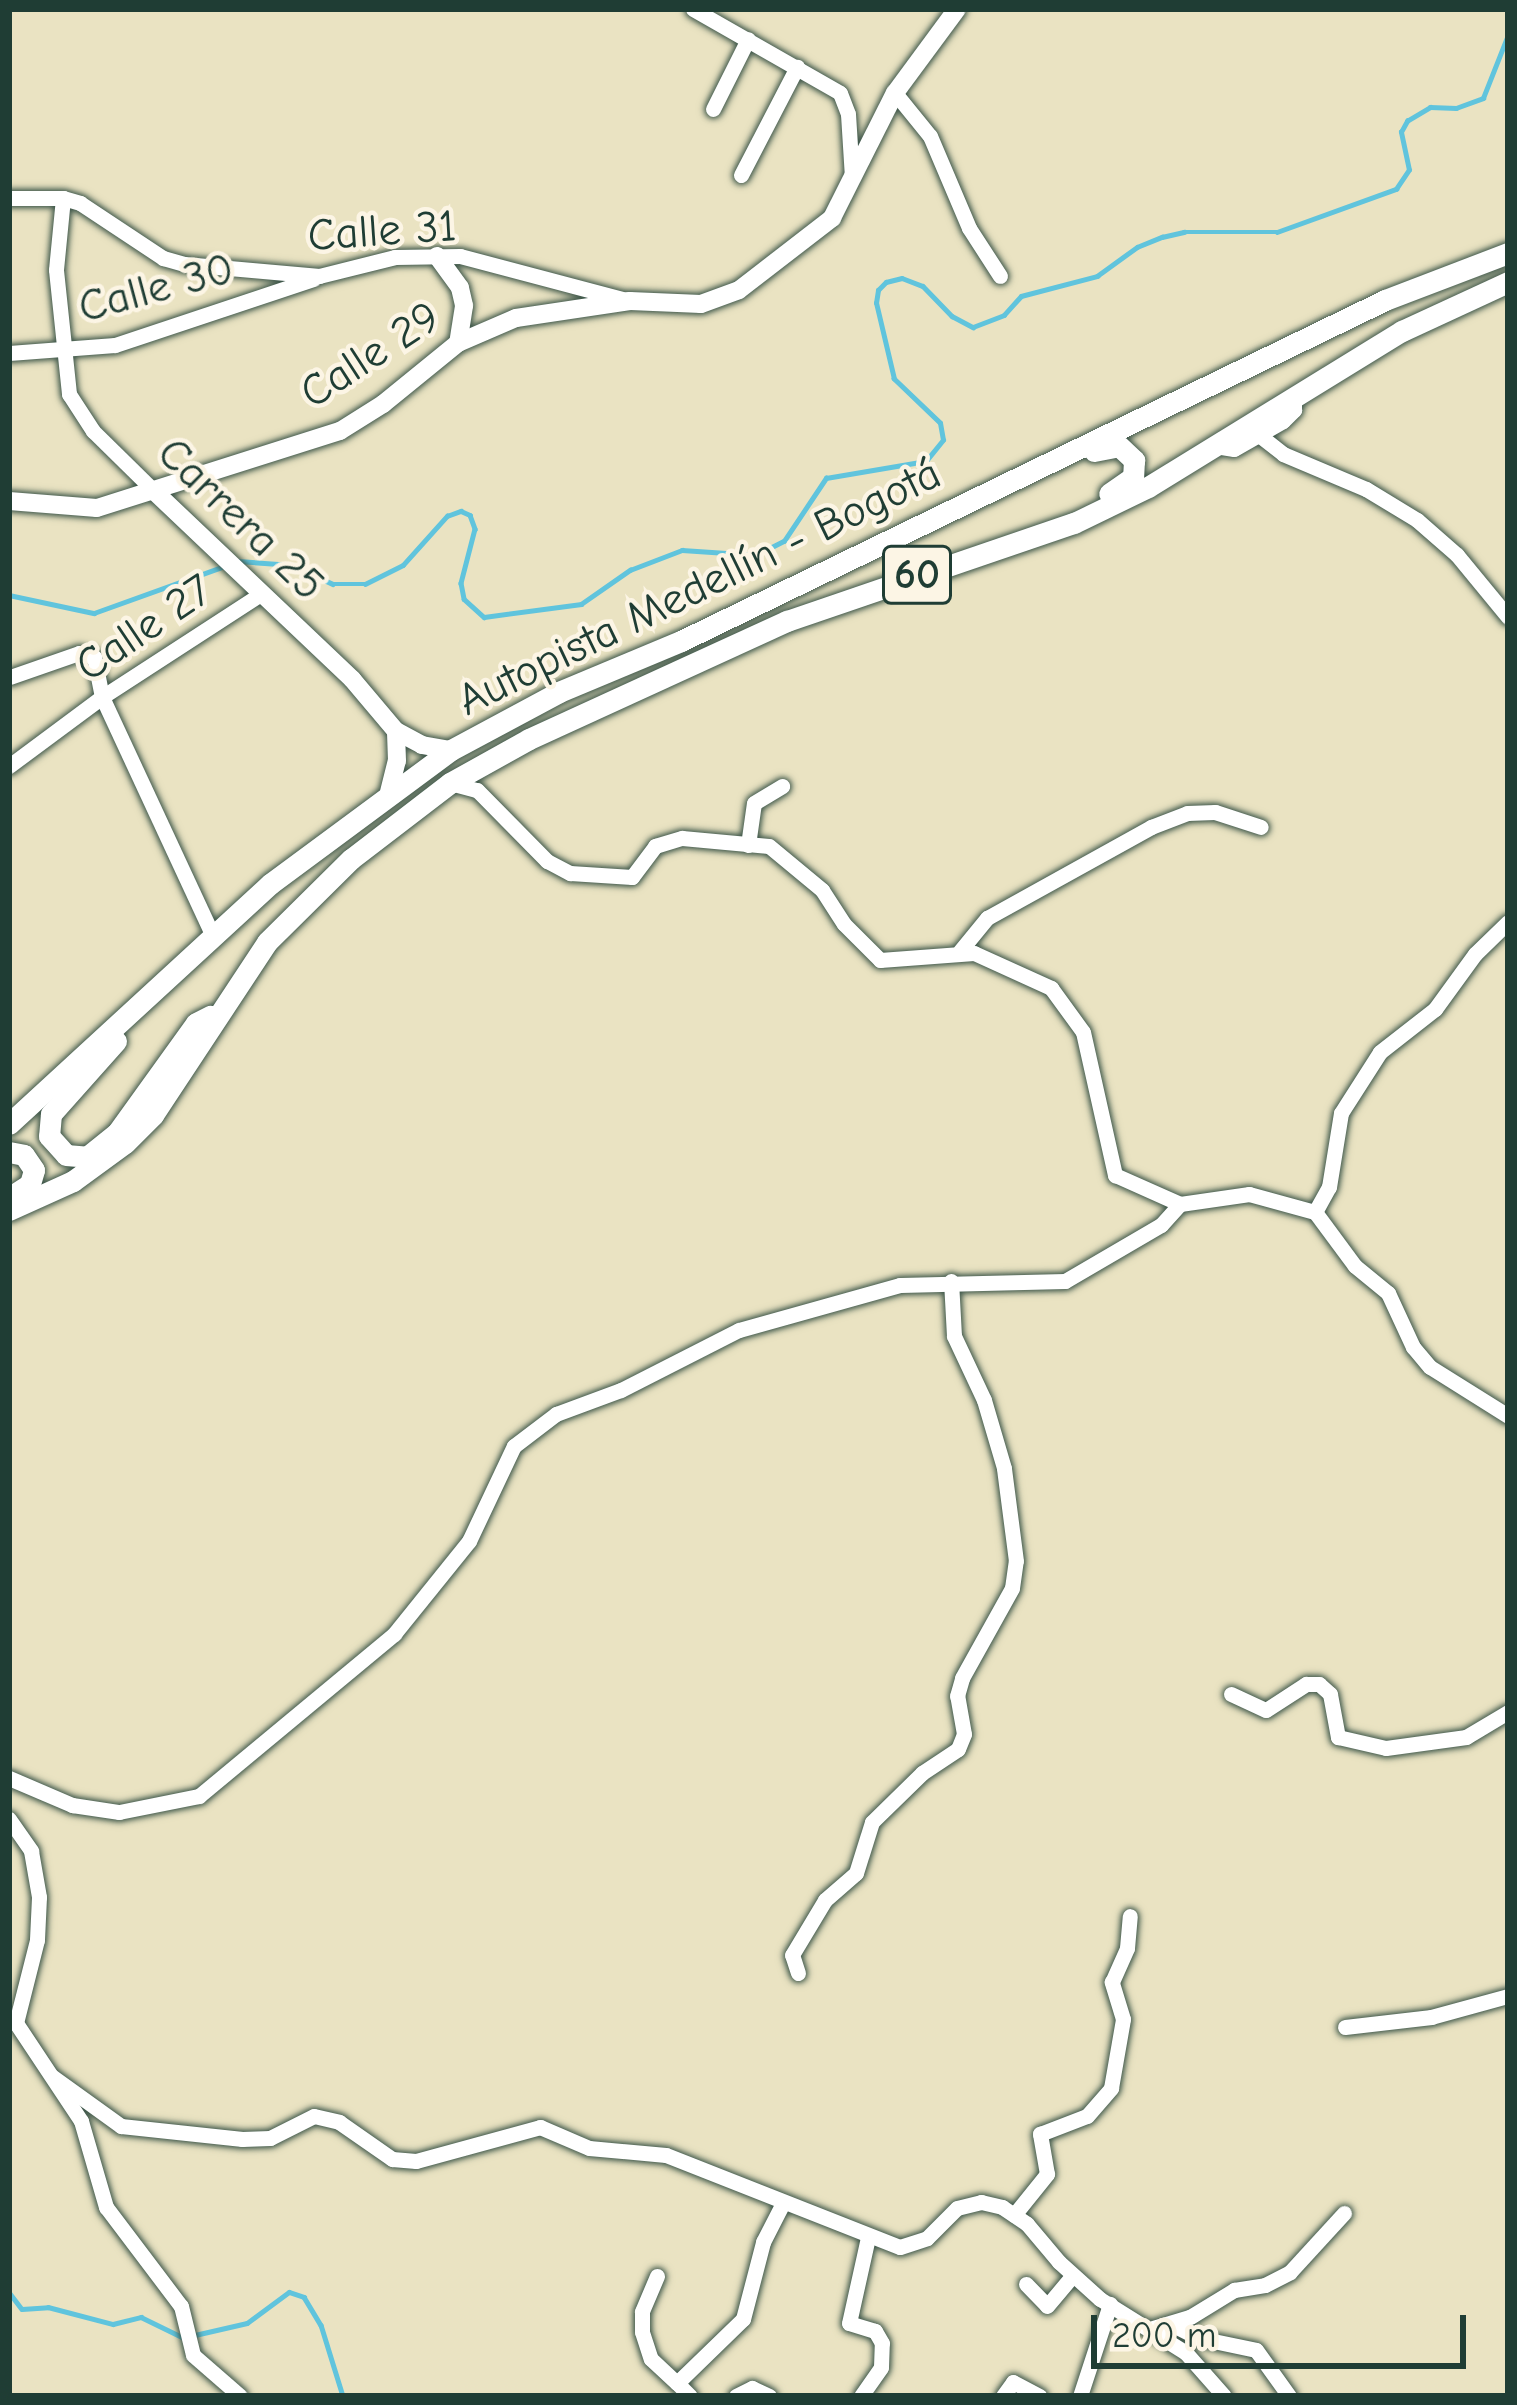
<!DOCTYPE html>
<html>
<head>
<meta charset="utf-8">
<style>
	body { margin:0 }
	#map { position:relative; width:1517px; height:2405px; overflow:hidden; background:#eae3c2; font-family:"Comic Neue",sans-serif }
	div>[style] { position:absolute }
	.stream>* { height:4.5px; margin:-2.25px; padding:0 2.25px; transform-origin:2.25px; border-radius:2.25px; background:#60c4dd }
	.roads { filter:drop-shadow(0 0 3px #3d5649) drop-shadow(0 0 3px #3d5649) }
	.minor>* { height:15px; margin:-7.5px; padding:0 7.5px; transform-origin:7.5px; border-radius:7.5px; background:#fff }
	.major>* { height:18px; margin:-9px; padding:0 9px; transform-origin:9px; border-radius:9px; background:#fff }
	.highway>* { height:21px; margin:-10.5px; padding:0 10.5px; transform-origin:10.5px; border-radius:10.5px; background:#fff }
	span { translate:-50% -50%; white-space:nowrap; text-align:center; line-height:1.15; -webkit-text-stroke:9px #fcf5e5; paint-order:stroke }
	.shield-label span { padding:3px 9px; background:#fcf5e5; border:3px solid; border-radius:9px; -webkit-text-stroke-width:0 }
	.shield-label { font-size:42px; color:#1f3d34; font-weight:700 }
	.street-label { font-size:45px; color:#1f3d34 }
	.frame { position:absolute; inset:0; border:12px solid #1f3d34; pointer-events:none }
	.scale { position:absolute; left:1091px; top:2315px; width:375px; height:54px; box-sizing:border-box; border:6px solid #1f3d34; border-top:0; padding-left:15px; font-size:36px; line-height:42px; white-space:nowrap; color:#1f3d34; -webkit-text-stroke:9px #fcf5e5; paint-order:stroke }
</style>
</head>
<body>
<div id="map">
	<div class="stream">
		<div style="left:238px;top:561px;width:54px;rotate:4.2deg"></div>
		<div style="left:292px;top:565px;width:45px;rotate:24.9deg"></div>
		<div style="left:333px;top:584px;width:32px"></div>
		<div style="left:365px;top:584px;width:42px;rotate:-26.6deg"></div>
		<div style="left:403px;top:565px;width:66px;rotate:-48.1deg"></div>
		<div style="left:447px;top:516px;width:15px;rotate:-20deg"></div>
		<div style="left:461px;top:511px;width:10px;rotate:24deg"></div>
		<div style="left:470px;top:515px;width:15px;rotate:70deg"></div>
		<div style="left:475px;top:529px;width:56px;rotate:104.5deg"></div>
		<div style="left:461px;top:583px;width:16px;rotate:79deg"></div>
		<div style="left:464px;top:599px;width:27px;rotate:42deg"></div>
		<div style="left:484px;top:617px;width:98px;rotate:-7.6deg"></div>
		<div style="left:581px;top:604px;width:60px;rotate:-34.8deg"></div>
		<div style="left:630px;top:570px;width:56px;rotate:-21deg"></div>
		<div style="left:682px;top:550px;width:74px;rotate:3.9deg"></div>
		<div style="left:756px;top:555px;width:31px;rotate:-27deg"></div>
		<div style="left:784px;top:541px;width:76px;rotate:-56.3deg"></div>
		<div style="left:826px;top:478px;width:101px;rotate:-9.6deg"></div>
		<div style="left:926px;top:461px;width:27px;rotate:-51deg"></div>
		<div style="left:943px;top:440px;width:17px;rotate:-100deg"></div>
		<div style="left:940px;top:423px;width:64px;rotate:-136.3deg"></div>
		<div style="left:894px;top:379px;width:78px;rotate:-103.3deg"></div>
		<div style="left:876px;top:303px;width:13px;rotate:-81deg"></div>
		<div style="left:878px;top:290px;width:11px;rotate:-45deg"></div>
		<div style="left:886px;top:282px;width:16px;rotate:-14deg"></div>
		<div style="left:902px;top:278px;width:22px;rotate:21deg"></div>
		<div style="left:923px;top:286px;width:42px;rotate:46deg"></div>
		<div style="left:952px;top:316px;width:24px;rotate:28deg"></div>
		<div style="left:973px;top:327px;width:33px;rotate:-21deg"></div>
		<div style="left:1004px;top:315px;width:25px;rotate:-48deg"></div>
		<div style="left:1021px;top:296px;width:79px;rotate:-14.7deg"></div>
		<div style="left:1097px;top:276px;width:49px;rotate:-35.9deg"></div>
		<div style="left:1137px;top:247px;width:27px;rotate:-22deg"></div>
		<div style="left:1162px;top:237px;width:23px;rotate:-13deg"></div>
		<div style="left:1184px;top:232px;width:93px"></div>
		<div style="left:1277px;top:232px;width:127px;rotate:-19.9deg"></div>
		<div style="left:1396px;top:189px;width:23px;rotate:-56deg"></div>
		<div style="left:1409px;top:170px;width:39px;rotate:-102deg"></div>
		<div style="left:1401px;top:132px;width:13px;rotate:-61deg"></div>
		<div style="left:1407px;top:121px;width:27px;rotate:-31deg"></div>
		<div style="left:1430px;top:107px;width:26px;rotate:2deg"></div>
		<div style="left:1456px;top:108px;width:29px;rotate:-20deg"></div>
		<div style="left:1483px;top:98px;width:68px;rotate:-68.4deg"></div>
		<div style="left:9px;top:595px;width:87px;rotate:12deg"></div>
		<div style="left:94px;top:613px;width:141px;rotate:-19.8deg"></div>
		<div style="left:9px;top:2292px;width:21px;rotate:53deg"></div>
		<div style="left:22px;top:2309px;width:26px;rotate:-4deg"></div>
		<div style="left:48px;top:2307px;width:67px;rotate:14.7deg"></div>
		<div style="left:113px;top:2324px;width:29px;rotate:-14deg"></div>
		<div style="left:141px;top:2317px;width:48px;rotate:26deg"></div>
		<div style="left:195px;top:2335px;width:53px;rotate:-13deg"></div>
		<div style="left:247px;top:2323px;width:52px;rotate:-36.4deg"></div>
		<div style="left:289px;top:2292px;width:16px;rotate:18deg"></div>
		<div style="left:304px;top:2297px;width:33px;rotate:59deg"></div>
		<div style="left:321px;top:2325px;width:74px;rotate:72.8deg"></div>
	</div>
	<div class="roads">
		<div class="minor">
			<div style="left:693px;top:9px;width:169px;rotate:29.7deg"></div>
			<div style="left:840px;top:93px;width:22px;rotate:69deg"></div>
			<div style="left:848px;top:114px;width:63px;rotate:86.4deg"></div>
			<div style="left:895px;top:93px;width:55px;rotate:50.9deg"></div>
			<div style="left:930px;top:136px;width:100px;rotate:67deg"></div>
			<div style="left:969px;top:228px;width:57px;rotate:57.1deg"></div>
			<div style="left:713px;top:109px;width:78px;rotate:-63.4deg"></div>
			<div style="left:741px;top:175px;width:122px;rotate:-62.6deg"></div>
			<div style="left:9px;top:198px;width:54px"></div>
			<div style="left:63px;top:198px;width:18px;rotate:16deg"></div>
			<div style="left:80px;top:203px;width:100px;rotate:33.5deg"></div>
			<div style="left:163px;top:258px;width:22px;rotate:16deg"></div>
			<div style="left:184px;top:264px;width:136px;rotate:5.1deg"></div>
			<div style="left:319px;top:276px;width:78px;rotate:-14deg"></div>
			<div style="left:395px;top:257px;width:65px;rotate:-0.9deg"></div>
			<div style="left:460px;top:256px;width:172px;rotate:14.8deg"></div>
			<div style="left:63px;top:198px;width:72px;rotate:95.6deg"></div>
			<div style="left:56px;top:270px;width:125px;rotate:84deg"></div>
			<div style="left:69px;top:394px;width:44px;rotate:57deg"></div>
			<div style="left:93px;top:431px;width:87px;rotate:44.5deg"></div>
			<div style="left:9px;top:353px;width:106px;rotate:-4.3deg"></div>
			<div style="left:115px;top:345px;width:209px;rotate:-18.4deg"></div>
			<div style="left:1259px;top:435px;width:31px;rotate:38deg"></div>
			<div style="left:1283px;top:454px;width:90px;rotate:22.9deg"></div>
			<div style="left:1366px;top:489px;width:60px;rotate:31.3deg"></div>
			<div style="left:1417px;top:520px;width:53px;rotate:41.2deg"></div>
			<div style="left:1457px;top:555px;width:80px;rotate:50.6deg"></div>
			<div style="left:1215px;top:446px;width:19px;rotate:9deg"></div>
			<div style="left:1234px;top:449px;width:56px;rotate:-29.7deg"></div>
			<div style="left:1283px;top:421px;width:16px;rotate:-45deg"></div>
			<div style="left:1294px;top:410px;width:12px;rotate:-90deg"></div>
			<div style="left:10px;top:677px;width:73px;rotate:-19.2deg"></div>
			<div style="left:79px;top:653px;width:16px;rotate:15deg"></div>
			<div style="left:94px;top:657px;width:41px;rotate:78.7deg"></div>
			<div style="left:102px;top:697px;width:264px;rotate:65.1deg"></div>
			<div style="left:9px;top:766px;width:116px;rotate:-36.6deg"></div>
			<div style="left:102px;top:697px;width:191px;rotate:-33deg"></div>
			<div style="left:450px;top:783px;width:28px;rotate:15deg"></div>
			<div style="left:477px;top:790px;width:100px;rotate:45.4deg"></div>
			<div style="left:547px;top:861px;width:26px;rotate:28deg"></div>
			<div style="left:570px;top:873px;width:62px;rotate:3.7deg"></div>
			<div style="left:632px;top:877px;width:39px;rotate:-53deg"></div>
			<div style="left:655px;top:846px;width:28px;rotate:-17deg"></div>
			<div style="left:682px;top:838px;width:87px;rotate:5.3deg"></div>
			<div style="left:769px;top:846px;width:69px;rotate:39.7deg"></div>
			<div style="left:822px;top:890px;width:40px;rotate:57.1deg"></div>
			<div style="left:844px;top:924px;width:51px;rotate:45deg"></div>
			<div style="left:880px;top:960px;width:94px;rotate:-4.3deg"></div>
			<div style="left:974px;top:953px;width:85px;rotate:24.4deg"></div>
			<div style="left:1051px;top:988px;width:54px;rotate:54deg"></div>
			<div style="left:1083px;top:1032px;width:147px;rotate:77.4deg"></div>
			<div style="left:1115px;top:1175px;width:71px;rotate:24deg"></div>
			<div style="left:748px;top:845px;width:42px;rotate:-81.9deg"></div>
			<div style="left:754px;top:803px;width:33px;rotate:-31deg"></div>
			<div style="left:960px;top:951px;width:43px;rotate:-50.7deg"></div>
			<div style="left:987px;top:918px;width:188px;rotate:-29deg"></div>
			<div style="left:1151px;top:827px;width:39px;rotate:-21deg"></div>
			<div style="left:1187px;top:813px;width:28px;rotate:-2deg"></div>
			<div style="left:1215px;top:812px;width:48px;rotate:18.1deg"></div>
			<div style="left:1315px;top:1212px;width:29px;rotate:-61deg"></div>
			<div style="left:1329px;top:1187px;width:75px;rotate:-80.8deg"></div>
			<div style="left:1341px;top:1113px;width:72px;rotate:-57.4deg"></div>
			<div style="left:1380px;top:1052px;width:70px;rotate:-38deg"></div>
			<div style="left:1435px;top:1009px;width:68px;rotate:-54deg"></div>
			<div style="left:1475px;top:954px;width:46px;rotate:-44.1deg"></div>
			<div style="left:1231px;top:1694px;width:38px;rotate:25deg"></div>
			<div style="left:1266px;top:1710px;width:48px;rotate:-33deg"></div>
			<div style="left:1306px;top:1684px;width:13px"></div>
			<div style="left:1319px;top:1684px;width:15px;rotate:42deg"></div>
			<div style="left:1330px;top:1694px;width:44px;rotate:79.5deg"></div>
			<div style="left:1338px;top:1737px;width:49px;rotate:12.9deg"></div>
			<div style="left:1386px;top:1748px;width:81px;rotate:-7.8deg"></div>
			<div style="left:1466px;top:1737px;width:49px;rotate:-30.8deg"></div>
			<div style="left:9px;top:1778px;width:69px;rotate:23.2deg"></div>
			<div style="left:72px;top:1805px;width:48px;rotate:8.5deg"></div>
			<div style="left:119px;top:1812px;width:82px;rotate:-11.3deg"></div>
			<div style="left:199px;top:1796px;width:254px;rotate:-39.7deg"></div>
			<div style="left:394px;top:1634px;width:119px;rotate:-51.1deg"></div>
			<div style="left:469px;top:1541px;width:105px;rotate:-64.7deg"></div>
			<div style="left:514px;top:1446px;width:53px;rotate:-37.3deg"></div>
			<div style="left:556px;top:1414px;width:69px;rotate:-20.3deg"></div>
			<div style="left:621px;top:1390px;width:132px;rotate:-27deg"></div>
			<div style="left:739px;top:1330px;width:167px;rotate:-15.6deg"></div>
			<div style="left:900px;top:1285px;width:165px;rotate:-1.4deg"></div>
			<div style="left:1065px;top:1281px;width:111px;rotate:-30.3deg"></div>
			<div style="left:1161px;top:1225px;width:28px;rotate:-48deg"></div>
			<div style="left:1180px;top:1204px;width:70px;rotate:-8.2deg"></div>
			<div style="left:1249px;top:1194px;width:68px;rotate:15.3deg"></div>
			<div style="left:1315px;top:1212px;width:67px;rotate:53.5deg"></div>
			<div style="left:1355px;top:1266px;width:43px;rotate:39.3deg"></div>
			<div style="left:1388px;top:1293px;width:60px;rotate:65.2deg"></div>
			<div style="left:1413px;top:1347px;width:26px;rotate:50deg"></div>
			<div style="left:1430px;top:1367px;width:92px;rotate:32.1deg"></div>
			<div style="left:9px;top:1819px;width:39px;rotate:55deg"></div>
			<div style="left:31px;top:1851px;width:47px;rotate:80.1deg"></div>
			<div style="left:39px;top:1897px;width:43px;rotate:92.7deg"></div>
			<div style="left:37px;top:1940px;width:86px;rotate:104.2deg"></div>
			<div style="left:16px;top:2023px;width:118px;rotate:56.4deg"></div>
			<div style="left:81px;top:2121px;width:90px;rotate:73.8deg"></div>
			<div style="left:106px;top:2207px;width:124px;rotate:52.9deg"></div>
			<div style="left:181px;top:2306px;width:50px;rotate:76.2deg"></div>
			<div style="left:193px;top:2355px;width:62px;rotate:41.1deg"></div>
			<div style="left:798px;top:1973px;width:19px;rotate:-108deg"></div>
			<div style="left:792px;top:1955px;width:64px;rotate:-59deg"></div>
			<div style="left:825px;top:1900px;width:41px;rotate:-41.1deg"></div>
			<div style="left:856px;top:1873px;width:53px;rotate:-72.6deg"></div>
			<div style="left:872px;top:1822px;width:70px;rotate:-44.4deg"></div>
			<div style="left:922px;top:1773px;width:43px;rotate:-33.7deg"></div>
			<div style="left:958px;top:1749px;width:16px;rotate:-68deg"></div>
			<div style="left:964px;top:1734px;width:39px;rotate:-100deg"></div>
			<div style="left:957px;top:1696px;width:19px;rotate:-74deg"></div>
			<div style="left:962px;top:1678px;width:103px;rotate:-60.9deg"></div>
			<div style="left:1012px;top:1588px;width:27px;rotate:-82deg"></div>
			<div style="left:1016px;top:1561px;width:94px;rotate:-97.4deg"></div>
			<div style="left:1004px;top:1468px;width:71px;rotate:-106.4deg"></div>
			<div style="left:984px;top:1400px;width:71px;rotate:-115.1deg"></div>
			<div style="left:954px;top:1336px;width:55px;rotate:-93.1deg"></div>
			<div style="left:1345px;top:2027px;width:87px;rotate:-6.6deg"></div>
			<div style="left:1431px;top:2017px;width:80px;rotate:-15.3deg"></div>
			<div style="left:53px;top:2077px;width:84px;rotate:35.8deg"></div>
			<div style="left:121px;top:2126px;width:122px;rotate:6.1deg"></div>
			<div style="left:242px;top:2139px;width:28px;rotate:-2deg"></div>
			<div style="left:270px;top:2138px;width:49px;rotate:-26.6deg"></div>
			<div style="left:314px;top:2116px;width:26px;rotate:13deg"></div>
			<div style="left:339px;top:2122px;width:65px;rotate:34.9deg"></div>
			<div style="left:392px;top:2159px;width:24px;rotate:5deg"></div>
			<div style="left:416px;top:2161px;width:129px;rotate:-15.3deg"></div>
			<div style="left:540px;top:2127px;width:53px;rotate:23.2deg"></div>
			<div style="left:589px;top:2148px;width:77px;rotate:5.2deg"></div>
			<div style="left:666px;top:2155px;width:251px;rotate:21.5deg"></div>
			<div style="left:900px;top:2247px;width:28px;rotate:-18deg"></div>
			<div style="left:927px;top:2238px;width:42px;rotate:-45deg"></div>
			<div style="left:957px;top:2208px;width:25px;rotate:-14deg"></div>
			<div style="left:981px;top:2202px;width:22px;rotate:13deg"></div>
			<div style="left:1002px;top:2207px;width:30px;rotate:34deg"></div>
			<div style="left:1027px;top:2224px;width:50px;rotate:49.9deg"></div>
			<div style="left:1059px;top:2262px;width:55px;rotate:42.1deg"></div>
			<div style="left:1100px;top:2299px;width:102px;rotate:32.1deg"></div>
			<div style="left:1186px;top:2353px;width:57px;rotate:48.5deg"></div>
			<div style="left:1014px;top:2215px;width:53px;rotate:-51.2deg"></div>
			<div style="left:1047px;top:2174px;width:41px;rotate:-99.9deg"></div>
			<div style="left:1040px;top:2134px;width:50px;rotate:-21deg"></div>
			<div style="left:1087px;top:2116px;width:37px;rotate:-49deg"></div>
			<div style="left:1111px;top:2088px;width:70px;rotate:-80.1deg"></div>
			<div style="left:1123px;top:2019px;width:39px;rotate:-107deg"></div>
			<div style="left:1112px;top:1982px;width:37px;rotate:-66deg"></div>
			<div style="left:1127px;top:1948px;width:32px;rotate:-85deg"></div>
			<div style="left:657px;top:2276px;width:39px;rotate:113deg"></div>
			<div style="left:642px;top:2312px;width:20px;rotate:90deg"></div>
			<div style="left:642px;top:2332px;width:28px;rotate:72deg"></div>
			<div style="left:651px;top:2359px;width:35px;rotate:43deg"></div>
			<div style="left:1026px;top:2284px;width:30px;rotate:46deg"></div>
			<div style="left:1047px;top:2306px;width:40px;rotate:-50deg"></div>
			<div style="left:1173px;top:2325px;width:29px;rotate:27deg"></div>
			<div style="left:1199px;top:2338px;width:58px;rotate:11.9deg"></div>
			<div style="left:1256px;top:2350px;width:57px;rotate:54.3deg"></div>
			<div style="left:1153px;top:2328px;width:39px;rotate:-17deg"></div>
			<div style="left:1190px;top:2317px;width:52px;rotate:-31.5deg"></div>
			<div style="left:1234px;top:2290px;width:31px;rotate:-9deg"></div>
			<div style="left:1265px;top:2285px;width:28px;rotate:-27deg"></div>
			<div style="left:1290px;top:2272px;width:80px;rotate:-47.5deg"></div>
			<div style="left:690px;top:2396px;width:18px;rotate:-135deg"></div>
			<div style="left:677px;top:2383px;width:92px;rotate:-44.1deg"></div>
			<div style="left:743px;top:2319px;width:80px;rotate:-75.4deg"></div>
			<div style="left:763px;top:2242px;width:44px;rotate:-62.9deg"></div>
			<div style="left:736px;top:2396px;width:18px;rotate:-27deg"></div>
			<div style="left:752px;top:2388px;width:19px;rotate:25deg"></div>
			<div style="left:861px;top:2396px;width:35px;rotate:-55deg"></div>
			<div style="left:881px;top:2367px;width:24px;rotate:-88deg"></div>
			<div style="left:882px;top:2343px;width:14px;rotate:-120deg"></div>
			<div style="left:875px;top:2331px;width:27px;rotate:-163deg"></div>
			<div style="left:849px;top:2323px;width:88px;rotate:-77.5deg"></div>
			<div style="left:1003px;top:2396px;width:17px;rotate:-54deg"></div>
			<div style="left:1013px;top:2382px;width:30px;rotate:28deg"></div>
			<div style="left:1080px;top:2396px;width:97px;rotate:-71.9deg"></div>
		</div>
		<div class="major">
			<div style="left:437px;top:256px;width:39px;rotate:54deg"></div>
			<div style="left:460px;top:288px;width:18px;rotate:77deg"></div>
			<div style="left:464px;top:306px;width:37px;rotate:99deg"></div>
			<div style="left:155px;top:492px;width:272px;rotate:43.5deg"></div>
			<div style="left:352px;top:679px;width:68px;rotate:49.8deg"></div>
			<div style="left:396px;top:731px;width:30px;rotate:28deg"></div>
			<div style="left:422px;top:745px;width:29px;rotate:10deg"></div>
			<div style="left:9px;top:501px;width:88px;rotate:4.5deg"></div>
			<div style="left:97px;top:508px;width:255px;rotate:-17.6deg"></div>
			<div style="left:340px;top:431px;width:51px;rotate:-32.1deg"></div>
			<div style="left:383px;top:404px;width:97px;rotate:-39.1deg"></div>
			<div style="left:458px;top:343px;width:63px;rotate:-23.3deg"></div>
			<div style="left:516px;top:318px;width:115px;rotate:-8.5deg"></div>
			<div style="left:630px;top:301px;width:71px;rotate:2.4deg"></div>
			<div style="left:701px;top:304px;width:40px;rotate:-20.2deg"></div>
			<div style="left:739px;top:290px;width:118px;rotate:-37.7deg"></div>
			<div style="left:832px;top:218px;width:140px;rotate:-63.3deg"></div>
			<div style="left:895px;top:93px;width:104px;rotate:-53.6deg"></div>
			<div style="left:389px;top:792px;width:32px;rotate:-76deg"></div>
			<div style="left:397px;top:761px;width:30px;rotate:-92deg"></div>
		</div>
		<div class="highway">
			<div style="left:1094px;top:451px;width:25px;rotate:-11deg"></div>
			<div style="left:1119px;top:446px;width:21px;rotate:43deg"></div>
			<div style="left:1134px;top:460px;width:17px;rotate:93deg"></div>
			<div style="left:1133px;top:477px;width:29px;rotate:145deg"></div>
			<div style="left:116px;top:1041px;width:98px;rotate:131.7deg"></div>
			<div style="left:51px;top:1114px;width:22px;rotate:95deg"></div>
			<div style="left:49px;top:1136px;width:25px;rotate:48deg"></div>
			<div style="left:66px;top:1155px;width:21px;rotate:5deg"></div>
			<div style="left:87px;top:1157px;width:38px;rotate:-39deg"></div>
			<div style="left:117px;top:1133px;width:135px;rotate:-54.3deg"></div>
			<div style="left:196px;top:1023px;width:16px;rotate:-27deg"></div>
			<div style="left:9px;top:1124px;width:355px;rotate:-42.6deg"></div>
			<div style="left:270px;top:884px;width:225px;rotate:-36.5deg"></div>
			<div style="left:451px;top:750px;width:123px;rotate:-28.2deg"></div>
			<div style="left:559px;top:692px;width:132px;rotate:-22.7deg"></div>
			<div style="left:681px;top:641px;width:782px;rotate:-25.84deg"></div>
			<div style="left:1385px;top:300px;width:132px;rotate:-20.9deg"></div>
			<div style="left:9px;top:1152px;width:15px;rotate:11deg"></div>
			<div style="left:24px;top:1155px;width:18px;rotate:56deg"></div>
			<div style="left:34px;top:1170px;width:15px;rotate:106deg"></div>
			<div style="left:30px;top:1184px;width:24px;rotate:147deg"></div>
			<div style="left:9px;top:1210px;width:70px;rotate:-24.4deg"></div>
			<div style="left:73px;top:1181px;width:64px;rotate:-36.2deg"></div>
			<div style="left:125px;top:1143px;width:40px;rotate:-45deg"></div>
			<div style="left:153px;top:1115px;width:207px;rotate:-56.6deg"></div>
			<div style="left:267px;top:942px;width:118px;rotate:-44.7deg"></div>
			<div style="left:351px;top:859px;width:125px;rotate:-37.5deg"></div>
			<div style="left:450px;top:783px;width:90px;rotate:-29.1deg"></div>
			<div style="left:529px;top:739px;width:284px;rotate:-24.6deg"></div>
			<div style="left:787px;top:621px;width:303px;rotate:-18.9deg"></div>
			<div style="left:1074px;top:523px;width:82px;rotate:-25.9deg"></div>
			<div style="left:1148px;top:487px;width:298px;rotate:-31.6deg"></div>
			<div style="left:1402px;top:331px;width:117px;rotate:-24.8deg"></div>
		</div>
	</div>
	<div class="shield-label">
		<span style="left:917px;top:575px">60</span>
	</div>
	<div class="street-label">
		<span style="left:382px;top:231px;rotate:-4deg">Calle 31</span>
		<span style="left:156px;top:288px;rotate:-15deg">Calle 30</span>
		<span style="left:370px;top:355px;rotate:-33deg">Calle 29</span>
		<span style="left:241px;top:519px;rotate:44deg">Carrera 25</span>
		<span style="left:699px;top:587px;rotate:-26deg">Autopista Medellín - Bogotá</span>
		<span style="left:144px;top:628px;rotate:-34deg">Calle 27</span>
	</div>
	<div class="frame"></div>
	<div class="scale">200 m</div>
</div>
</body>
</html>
